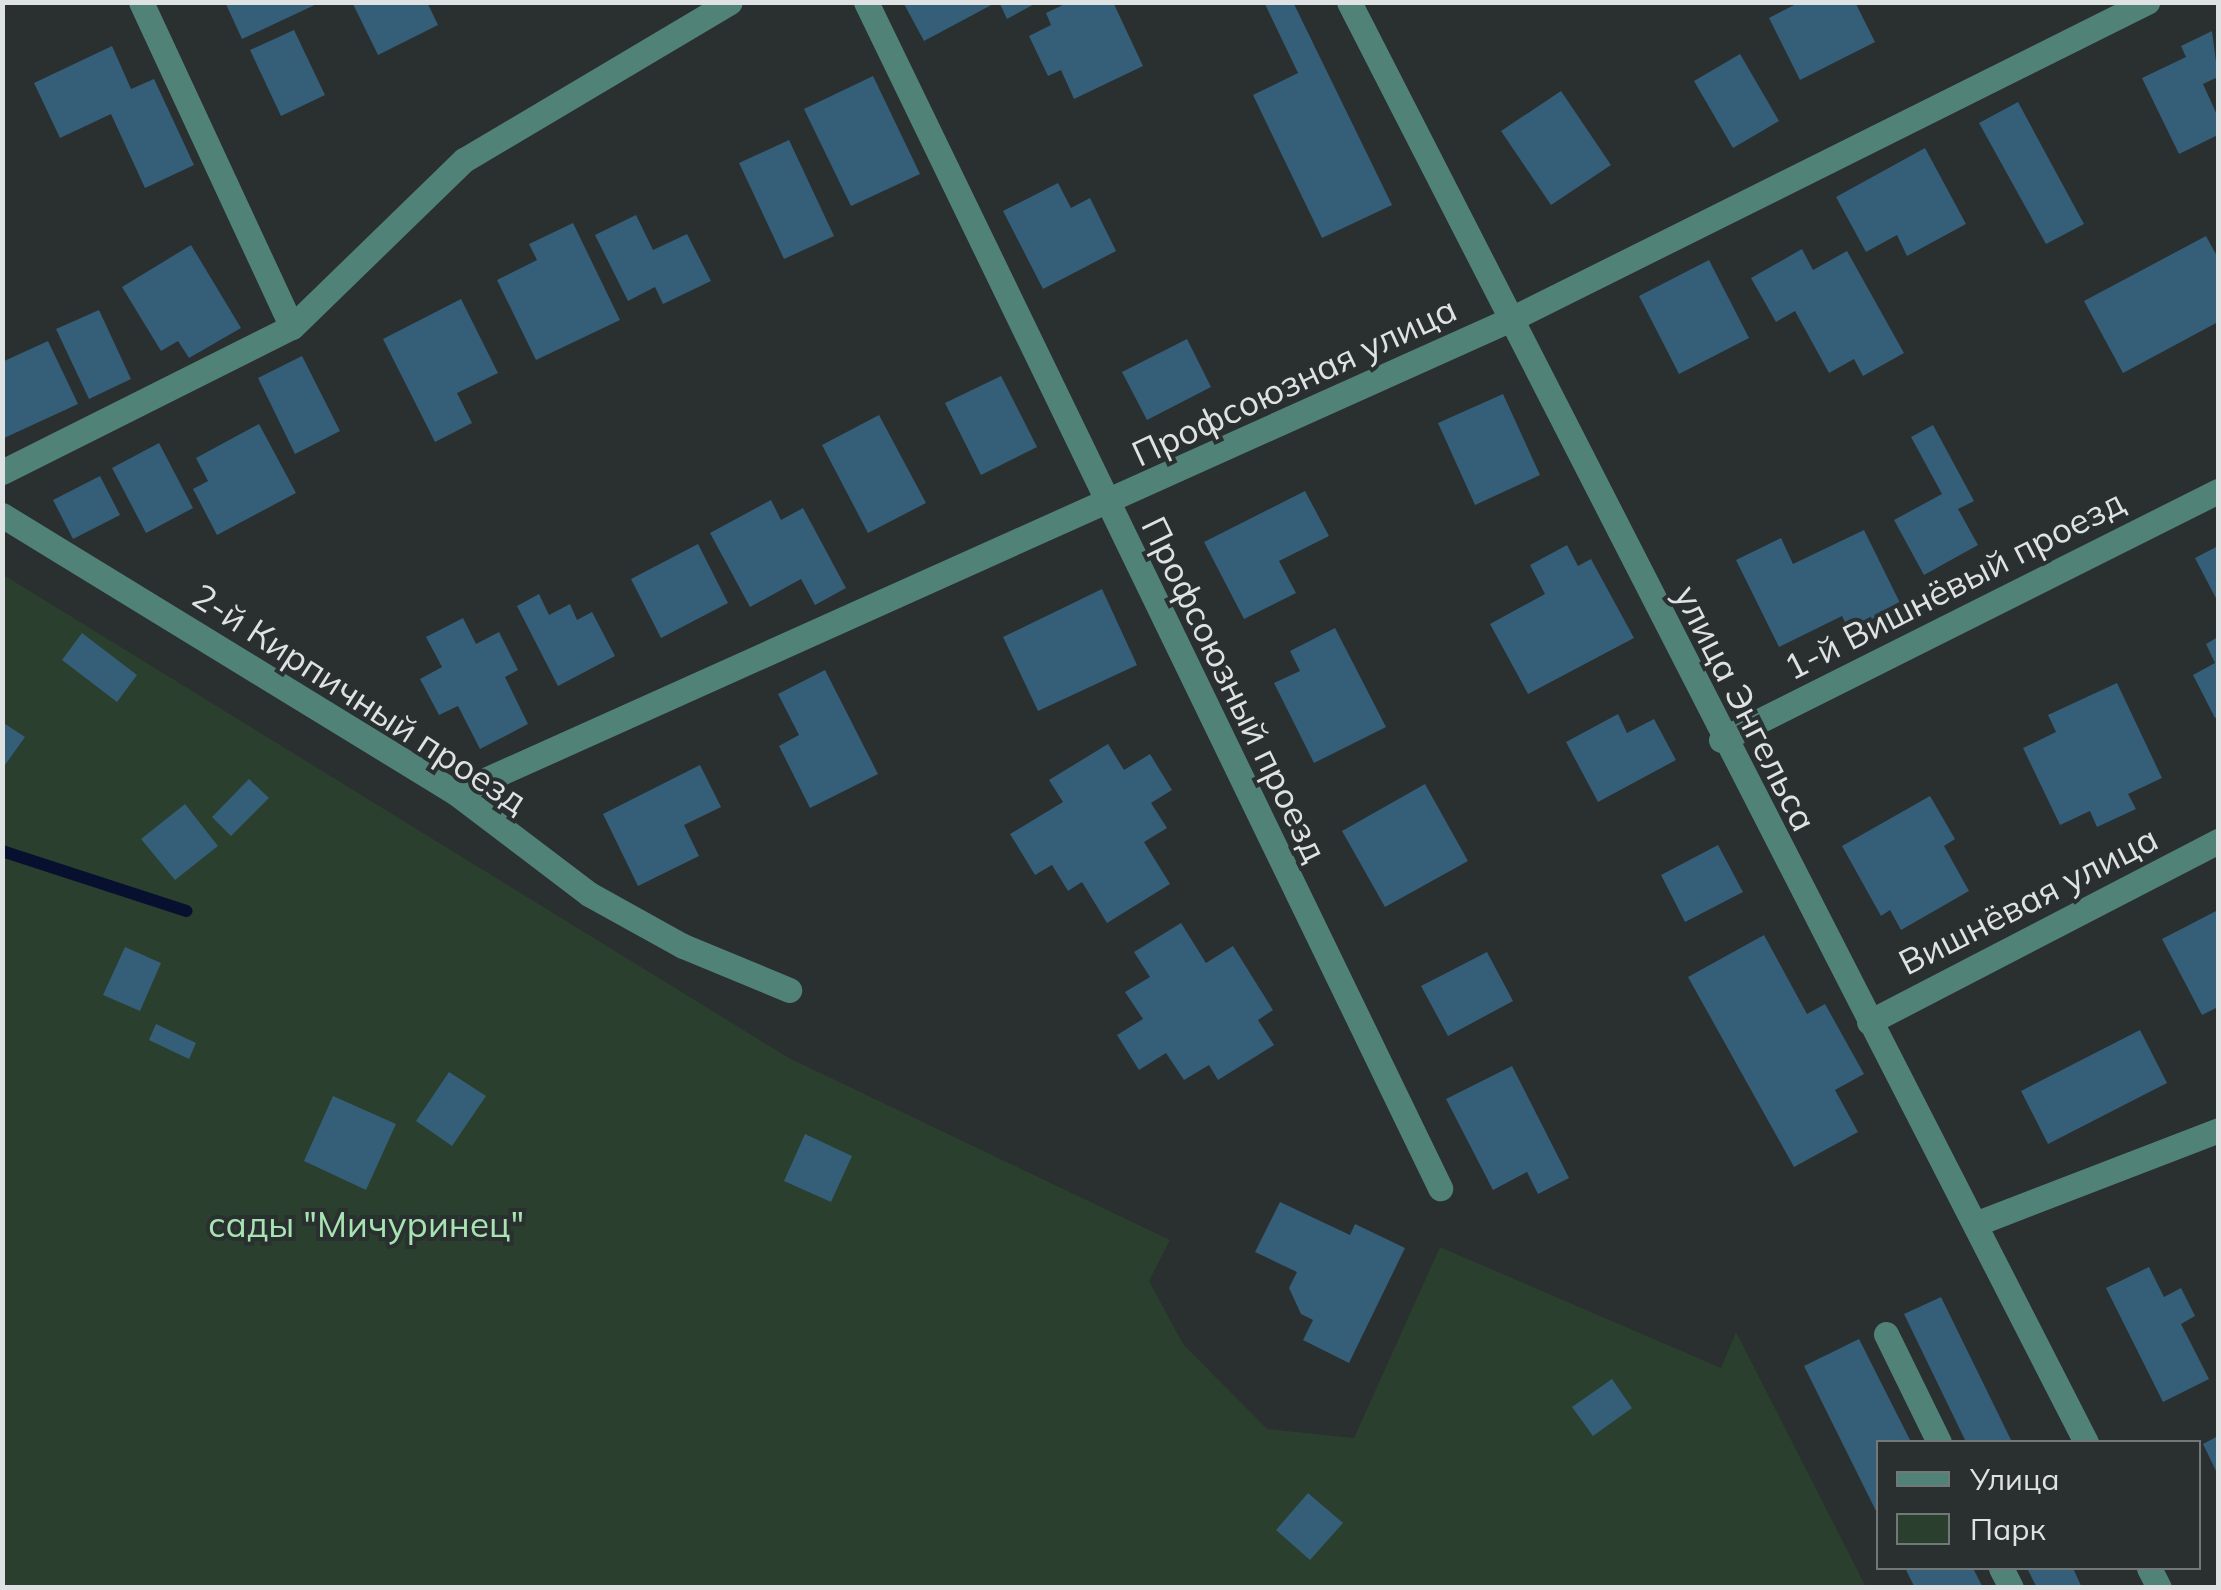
<!DOCTYPE html>
<html>
<head>
<meta charset="utf-8">
<style>
	body { margin:0 }
	#map { position:relative; width:2221px; height:1590px; overflow:hidden; background:#2a2f30; font-family:Mulish,sans-serif }
	div>[style] { position:absolute }
	.green>* { inset:0; background:#2a3f2d }
	.stream>* { height:12px; margin:-6px; padding:0 6px; transform-origin:6px; border-radius:6px; background:#08102f }
	.building>* { inset:0; background:#355e79 }
	.minor>* { height:25px; margin:-12.5px; padding:0 12.5px; transform-origin:12.5px; border-radius:12.5px; background:#518277 }
	span { translate:-50% -50%; white-space:nowrap; text-align:center; line-height:1.15; -webkit-text-stroke:8px #2a2f30; paint-order:stroke }
	.street-label { font-size:35px; color:#dfe2e2 }
	.park-label { font-size:35px; color:#a7e4b1 }
	.frame { position:absolute; inset:0; border:5px solid #dfe2e2; pointer-events:none }
	.legend { position:absolute; left:1876px; top:1440px; width:325px; height:130px; box-sizing:border-box; background:#2a2f30; border:2px solid #727777; margin:0; padding:12px 18px; list-style:none; font-size:30px; color:#dfe2e2 }
	.legend li { display:flex; align-items:center; gap:20px; height:50px }
	.legend b { width:50px; border:2px solid #727777 }
</style>
</head>
<body>
<div id="map">
	<div class="green">
		<div style="clip-path:polygon(2px 574px,789px 1058px,1170px 1240px,1149px 1281px,1183px 1344px,1267px 1429px,1354px 1438px,1440px 1247px,1721px 1368px,1736px 1332px,1866px 1587px,3px 1587px)"></div>
	</div>
	<div class="stream">
		<div style="left:2px;top:851px;width:194px;rotate:18deg"></div>
	</div>
	<div class="building">
		<div style="clip-path:polygon(225px 2px,321px 2px,242px 39px)"></div>
		<div style="clip-path:polygon(352px 2px,427px 2px,438px 25px,378px 55px)"></div>
		<div style="clip-path:polygon(903px 2px,997px 2px,924px 41px)"></div>
		<div style="clip-path:polygon(999px 2px,1038px 2px,1007px 19px)"></div>
		<div style="clip-path:polygon(1069px 2px,1113px 2px,1143px 66px,1074px 99px,1061px 70px,1048px 76px,1029px 36px,1051px 25px,1046px 13px)"></div>
		<div style="clip-path:polygon(1264px 2px,1293px 2px,1392px 205px,1322px 238px,1253px 95px,1298px 73px)"></div>
		<div style="clip-path:polygon(1800px 2px,1855px 2px,1875px 42px,1800px 80px,1769px 18px)"></div>
		<div style="clip-path:polygon(294px 30px,325px 95px,281px 116px,250px 50px)"></div>
		<div style="clip-path:polygon(2212px 31px,2218px 77px,2203px 84px,2218px 117px,2218px 135px,2179px 154px,2142px 78px,2186px 57px,2181px 46px)"></div>
		<div style="clip-path:polygon(112px 46px,131px 89px,154px 79px,194px 165px,145px 188px,111px 114px,60px 138px,34px 83px)"></div>
		<div style="clip-path:polygon(1740px 54px,1779px 121px,1733px 148px,1694px 81px)"></div>
		<div style="clip-path:polygon(873px 76px,920px 174px,851px 206px,804px 109px)"></div>
		<div style="clip-path:polygon(1561px 91px,1611px 165px,1551px 205px,1501px 131px)"></div>
		<div style="clip-path:polygon(2018px 102px,2084px 224px,2046px 244px,1979px 123px)"></div>
		<div style="clip-path:polygon(789px 140px,834px 236px,784px 259px,739px 163px)"></div>
		<div style="clip-path:polygon(1925px 148px,1966px 224px,1907px 256px,1897px 235px,1866px 252px,1836px 197px)"></div>
		<div style="clip-path:polygon(1058px 183px,1071px 208px,1090px 198px,1116px 251px,1043px 289px,1003px 211px)"></div>
		<div style="clip-path:polygon(636px 215px,653px 250px,687px 234px,711px 281px,663px 304px,655px 287px,628px 301px,595px 235px)"></div>
		<div style="clip-path:polygon(573px 223px,620px 320px,536px 360px,497px 280px,537px 260px,529px 244px)"></div>
		<div style="clip-path:polygon(2206px 236px,2218px 258px,2218px 322px,2123px 373px,2084px 301px)"></div>
		<div style="clip-path:polygon(191px 245px,241px 328px,189px 358px,178px 341px,161px 351px,122px 287px)"></div>
		<div style="clip-path:polygon(1802px 249px,1813px 270px,1847px 251px,1904px 353px,1863px 376px,1854px 359px,1829px 373px,1795px 311px,1776px 322px,1751px 278px)"></div>
		<div style="clip-path:polygon(1709px 260px,1749px 338px,1679px 374px,1639px 296px)"></div>
		<div style="clip-path:polygon(461px 299px,498px 373px,457px 393px,472px 423px,435px 442px,383px 339px)"></div>
		<div style="clip-path:polygon(99px 310px,131px 379px,89px 399px,56px 329px)"></div>
		<div style="clip-path:polygon(1187px 339px,1211px 387px,1147px 420px,1122px 372px)"></div>
		<div style="clip-path:polygon(48px 341px,78px 404px,2px 439px,2px 362px)"></div>
		<div style="clip-path:polygon(302px 356px,340px 431px,295px 454px,258px 378px)"></div>
		<div style="clip-path:polygon(1001px 376px,1037px 447px,981px 475px,945px 403px)"></div>
		<div style="clip-path:polygon(1503px 394px,1540px 475px,1475px 505px,1438px 423px)"></div>
		<div style="clip-path:polygon(879px 415px,926px 503px,868px 533px,822px 445px)"></div>
		<div style="clip-path:polygon(259px 424px,296px 493px,217px 535px,193px 489px,208px 481px,196px 458px)"></div>
		<div style="clip-path:polygon(1933px 425px,1974px 501px,1958px 509px,1978px 545px,1924px 575px,1894px 520px,1942px 494px,1911px 437px)"></div>
		<div style="clip-path:polygon(159px 443px,193px 508px,146px 533px,112px 468px)"></div>
		<div style="clip-path:polygon(100px 476px,120px 515px,73px 539px,53px 500px)"></div>
		<div style="clip-path:polygon(1305px 491px,1329px 536px,1279px 561px,1296px 593px,1244px 619px,1204px 542px)"></div>
		<div style="clip-path:polygon(771px 500px,781px 520px,803px 508px,846px 588px,815px 605px,801px 579px,750px 607px,710px 533px)"></div>
		<div style="clip-path:polygon(1864px 530px,1901px 605px,1849px 630px,1842px 616px,1779px 647px,1736px 560px,1781px 538px,1793px 564px)"></div>
		<div style="clip-path:polygon(698px 544px,728px 603px,661px 638px,631px 579px)"></div>
		<div style="clip-path:polygon(1567px 545px,1578px 566px,1591px 559px,1634px 638px,1528px 694px,1490px 624px,1545px 594px,1530px 565px)"></div>
		<div style="clip-path:polygon(2218px 546px,2218px 602px,2195px 558px)"></div>
		<div style="clip-path:polygon(1102px 589px,1137px 665px,1038px 711px,1003px 637px)"></div>
		<div style="clip-path:polygon(539px 594px,549px 615px,570px 604px,577px 620px,592px 612px,615px 656px,558px 686px,517px 606px)"></div>
		<div style="clip-path:polygon(463px 618px,476px 644px,499px 632px,518px 670px,505px 677px,528px 724px,480px 749px,458px 706px,439px 715px,420px 679px,442px 667px,426px 637px)"></div>
		<div style="clip-path:polygon(1335px 628px,1386px 727px,1314px 763px,1274px 683px,1300px 671px,1290px 651px)"></div>
		<div style="clip-path:polygon(82px 633px,137px 675px,117px 702px,62px 660px)"></div>
		<div style="clip-path:polygon(2218px 637px,2218px 716px,2215px 718px,2193px 675px,2215px 663px,2206px 644px)"></div>
		<div style="clip-path:polygon(825px 670px,878px 774px,810px 808px,779px 746px,799px 735px,778px 694px)"></div>
		<div style="clip-path:polygon(2117px 683px,2162px 778px,2128px 794px,2136px 809px,2097px 827px,2090px 811px,2060px 825px,2023px 748px,2056px 732px,2048px 715px)"></div>
		<div style="clip-path:polygon(1618px 714px,1627px 733px,1654px 719px,1676px 760px,1598px 802px,1566px 742px)"></div>
		<div style="clip-path:polygon(2px 722px,25px 737px,2px 769px)"></div>
		<div style="clip-path:polygon(1108px 744px,1124px 770px,1150px 754px,1172px 790px,1151px 803px,1167px 828px,1144px 842px,1170px 884px,1107px 923px,1082px 882px,1068px 891px,1052px 865px,1035px 875px,1010px 834px,1063px 802px,1049px 780px)"></div>
		<div style="clip-path:polygon(700px 765px,721px 807px,684px 825px,699px 856px,638px 886px,603px 814px)"></div>
		<div style="clip-path:polygon(249px 779px,269px 798px,231px 836px,212px 817px)"></div>
		<div style="clip-path:polygon(1425px 784px,1468px 861px,1385px 907px,1342px 831px)"></div>
		<div style="clip-path:polygon(1930px 796px,1955px 839px,1944px 846px,1969px 891px,1901px 930px,1890px 910px,1881px 916px,1842px 846px)"></div>
		<div style="clip-path:polygon(185px 804px,218px 846px,175px 880px,141px 839px)"></div>
		<div style="clip-path:polygon(1718px 845px,1743px 892px,1685px 922px,1661px 875px)"></div>
		<div style="clip-path:polygon(2218px 910px,2218px 1007px,2202px 1015px,2162px 939px)"></div>
		<div style="clip-path:polygon(1181px 923px,1206px 963px,1233px 946px,1273px 1010px,1258px 1020px,1274px 1045px,1218px 1080px,1209px 1065px,1184px 1080px,1166px 1053px,1139px 1070px,1117px 1035px,1143px 1019px,1125px 992px,1150px 977px,1134px 952px)"></div>
		<div style="clip-path:polygon(1764px 935px,1807px 1014px,1825px 1004px,1864px 1074px,1835px 1090px,1858px 1132px,1794px 1167px,1688px 977px)"></div>
		<div style="clip-path:polygon(125px 947px,161px 963px,140px 1011px,103px 995px)"></div>
		<div style="clip-path:polygon(1487px 952px,1513px 1001px,1448px 1036px,1421px 986px)"></div>
		<div style="clip-path:polygon(156px 1024px,196px 1043px,189px 1059px,149px 1040px)"></div>
		<div style="clip-path:polygon(2140px 1030px,2167px 1083px,2048px 1144px,2021px 1091px)"></div>
		<div style="clip-path:polygon(1512px 1066px,1569px 1178px,1538px 1194px,1527px 1172px,1493px 1190px,1446px 1099px)"></div>
		<div style="clip-path:polygon(449px 1072px,486px 1096px,452px 1146px,416px 1121px)"></div>
		<div style="clip-path:polygon(333px 1096px,396px 1124px,366px 1190px,304px 1161px)"></div>
		<div style="clip-path:polygon(805px 1134px,852px 1156px,831px 1202px,784px 1181px)"></div>
		<div style="clip-path:polygon(1280px 1202px,1350px 1235px,1355px 1224px,1405px 1248px,1349px 1363px,1303px 1340px,1313px 1320px,1301px 1314px,1289px 1288px,1297px 1272px,1255px 1252px)"></div>
		<div style="clip-path:polygon(2149px 1267px,2164px 1297px,2181px 1288px,2195px 1316px,2181px 1324px,2209px 1379px,2163px 1402px,2106px 1288px)"></div>
		<div style="clip-path:polygon(1941px 1297px,2012px 1442px,1966px 1442px,1904px 1314px)"></div>
		<div style="clip-path:polygon(1859px 1339px,1911px 1442px,1878px 1442px,1878px 1515px,1804px 1366px)"></div>
		<div style="clip-path:polygon(1612px 1379px,1632px 1408px,1593px 1436px,1572px 1407px)"></div>
		<div style="clip-path:polygon(2218px 1436px,2218px 1475px,2203px 1444px)"></div>
		<div style="clip-path:polygon(1308px 1493px,1343px 1523px,1310px 1560px,1276px 1530px)"></div>
		<div style="clip-path:polygon(1905px 1568px,1973px 1568px,1983px 1588px,1915px 1588px)"></div>
		<div style="clip-path:polygon(2027px 1568px,2073px 1568px,2082px 1588px,2037px 1588px)"></div>
	</div>
	<div class="minor">
		<div style="left:141px;top:2px;width:358px;rotate:65.1deg"></div>
		<div style="left:866px;top:2px;width:1318px;rotate:64.17deg"></div>
		<div style="left:1349px;top:2px;width:1618px;rotate:62.9deg"></div>
		<div style="left:2px;top:472px;width:324px;rotate:-26.6deg"></div>
		<div style="left:292px;top:327px;width:240px;rotate:-44.2deg"></div>
		<div style="left:464px;top:160px;width:309px;rotate:-30.7deg"></div>
		<div style="left:2px;top:515px;width:532px;rotate:31.48deg"></div>
		<div style="left:456px;top:793px;width:167px;rotate:37.2deg"></div>
		<div style="left:589px;top:894px;width:107px;rotate:29deg"></div>
		<div style="left:683px;top:946px;width:115px;rotate:22.5deg"></div>
		<div style="left:1721px;top:740px;width:556px;rotate:-26.61deg"></div>
		<div style="left:456px;top:793px;width:1157px;rotate:-24.19deg"></div>
		<div style="left:1511px;top:319px;width:711px;rotate:-26.49deg"></div>
		<div style="left:1869px;top:1022px;width:393px;rotate:-27.4deg"></div>
		<div style="left:1975px;top:1224px;width:261px;rotate:-21.1deg"></div>
		<div style="left:1886px;top:1334px;width:120px;rotate:63.9deg"></div>
		<div style="left:2001px;top:1568px;width:22px;rotate:63deg"></div>
		<div style="left:2149px;top:1568px;width:22px;rotate:63deg"></div>
	</div>
	<div class="street-label">
		<span style="left:1294px;top:381px;rotate:-25deg">Профсоюзная улица</span>
		<span style="left:1954px;top:584px;rotate:-27deg">1-й Вишнёвый проезд</span>
		<span style="left:1235px;top:689px;rotate:64deg">Профсоюзный проезд</span>
		<span style="left:360px;top:698px;rotate:33deg">2-й Кирпичный проезд</span>
		<span style="left:1746px;top:708px;rotate:63deg">улица Энгельса</span>
		<span style="left:2028px;top:900px;rotate:-27deg">Вишнёвая улица</span>
	</div>
	<div class="park-label">
		<span style="left:366px;top:1224px">сады "Мичуринец"</span>
	</div>
	<div class="frame"></div>
	<ul class="legend">
	<li><b style="height:12px;background:#518277"></b>Улица</li>
	<li><b style="height:28px;background:#2a3f2d"></b>Парк</li>
	</ul>
</div>
</body>
</html>
